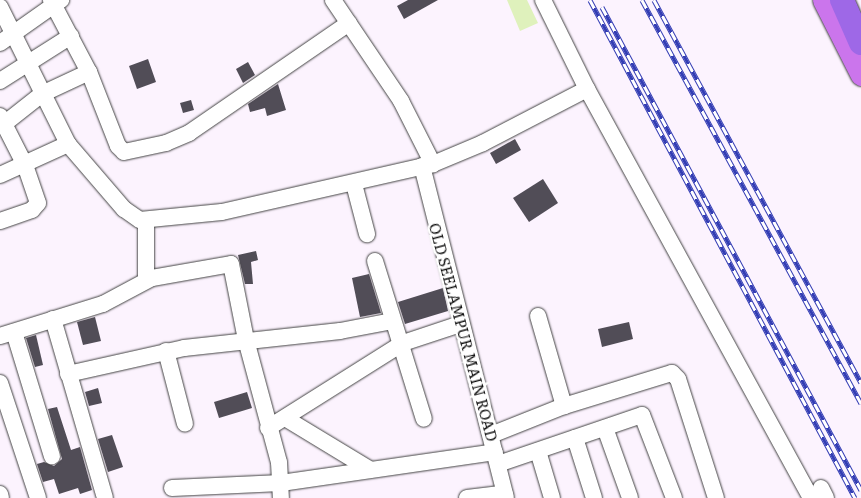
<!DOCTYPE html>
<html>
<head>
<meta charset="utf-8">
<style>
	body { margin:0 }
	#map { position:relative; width:861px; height:498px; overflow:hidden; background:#fcf3fe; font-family:Literata,serif }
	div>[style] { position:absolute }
	.water>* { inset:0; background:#dff1bc }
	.building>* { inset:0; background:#514d57 }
	.roads { filter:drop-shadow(0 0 1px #434343) drop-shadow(0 0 1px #434343) }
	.minor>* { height:16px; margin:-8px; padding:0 8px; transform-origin:8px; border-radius:8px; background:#fff }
	.major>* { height:21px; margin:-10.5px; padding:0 10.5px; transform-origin:10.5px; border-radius:10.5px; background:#cb75ec }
	.highway>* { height:24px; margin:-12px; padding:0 12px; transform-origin:12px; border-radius:12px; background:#9e68e7 }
	.rail>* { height:5px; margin-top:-2.5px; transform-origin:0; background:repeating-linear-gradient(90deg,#fff 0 9px,#333db4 0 18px); box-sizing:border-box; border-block:1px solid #333db4 }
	span { translate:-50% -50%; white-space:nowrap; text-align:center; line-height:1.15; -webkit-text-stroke:5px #fff; paint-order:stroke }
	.street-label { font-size:15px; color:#101010 }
</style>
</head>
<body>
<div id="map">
	<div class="water">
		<div style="clip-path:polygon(507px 0,527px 0,538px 23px,520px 31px)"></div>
	</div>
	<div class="building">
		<div style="clip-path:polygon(408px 0,438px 0,404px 19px,397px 6px)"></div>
		<div style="clip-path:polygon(148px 59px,156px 82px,137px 89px,129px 66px)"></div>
		<div style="clip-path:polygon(248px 62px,255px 75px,243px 83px,236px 69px)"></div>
		<div style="clip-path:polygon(278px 84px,286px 110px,267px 116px,265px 108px,250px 112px,248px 104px)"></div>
		<div style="clip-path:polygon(191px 100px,194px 110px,183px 113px,180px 103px)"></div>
		<div style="clip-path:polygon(515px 139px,521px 150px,496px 164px,490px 153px)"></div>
		<div style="clip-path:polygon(543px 179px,558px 203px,529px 222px,513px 198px)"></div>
		<div style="clip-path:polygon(256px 251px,258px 260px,251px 262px,253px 284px,245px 284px,238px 255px)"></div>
		<div style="clip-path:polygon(369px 274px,381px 313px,360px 317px,352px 278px)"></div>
		<div style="clip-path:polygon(443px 288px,448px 311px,405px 324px,398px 302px)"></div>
		<div style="clip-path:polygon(95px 317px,101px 341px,83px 345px,77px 322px)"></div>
		<div style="clip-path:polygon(629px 322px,633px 339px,602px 347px,598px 329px)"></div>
		<div style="clip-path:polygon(36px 335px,43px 365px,35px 367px,26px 338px)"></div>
		<div style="clip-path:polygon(98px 388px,102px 403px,89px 406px,85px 392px)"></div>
		<div style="clip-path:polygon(247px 392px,252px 408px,219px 418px,214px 402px)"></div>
		<div style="clip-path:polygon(57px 407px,71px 450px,80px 447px,92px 490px,80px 494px,78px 488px,59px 494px,54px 479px,43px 482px,37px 464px,44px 462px,54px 466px,62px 459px,48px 409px)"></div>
		<div style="clip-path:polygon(112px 435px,123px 467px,108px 472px,98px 439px)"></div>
	</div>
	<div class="roads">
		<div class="minor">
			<div style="left:51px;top:0;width:81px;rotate:62.2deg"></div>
			<div style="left:89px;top:72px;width:79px;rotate:68.6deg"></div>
			<div style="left:118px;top:146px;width:8px;rotate:45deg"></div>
			<div style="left:124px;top:152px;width:43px;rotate:-12.1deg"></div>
			<div style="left:166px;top:143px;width:25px;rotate:-23deg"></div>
			<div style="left:189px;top:133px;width:194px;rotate:-34.5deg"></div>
			<div style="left:333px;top:0;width:122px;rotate:56deg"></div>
			<div style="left:401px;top:101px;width:71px;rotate:63.1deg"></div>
			<div style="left:543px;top:0;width:99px;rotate:63.7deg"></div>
			<div style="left:587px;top:89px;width:466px;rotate:61.3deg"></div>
			<div style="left:0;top:7px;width:153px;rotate:63.6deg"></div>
			<div style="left:68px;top:144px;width:86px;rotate:49.3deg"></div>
			<div style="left:124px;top:209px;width:19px;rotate:35deg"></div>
			<div style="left:140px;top:220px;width:82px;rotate:-5.6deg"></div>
			<div style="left:222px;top:212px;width:216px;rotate:-12.8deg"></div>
			<div style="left:433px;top:164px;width:54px;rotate:-22.8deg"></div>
			<div style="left:483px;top:143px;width:117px;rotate:-27.4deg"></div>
			<div style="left:0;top:43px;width:75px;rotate:-35.2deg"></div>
			<div style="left:0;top:81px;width:84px;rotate:-32.4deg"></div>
			<div style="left:0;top:116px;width:55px;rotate:63deg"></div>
			<div style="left:25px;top:165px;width:40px;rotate:71.1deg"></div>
			<div style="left:38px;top:203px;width:9px;rotate:131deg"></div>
			<div style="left:32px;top:210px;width:34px;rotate:161deg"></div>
			<div style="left:4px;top:124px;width:48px;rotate:-38.3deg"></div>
			<div style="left:42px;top:94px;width:52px;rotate:-25.1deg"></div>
			<div style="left:422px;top:166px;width:342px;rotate:75.8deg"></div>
			<div style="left:0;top:175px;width:75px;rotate:-24.5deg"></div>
			<div style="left:354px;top:184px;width:52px;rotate:75.4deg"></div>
			<div style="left:375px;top:261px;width:165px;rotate:72.8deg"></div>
			<div style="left:146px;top:280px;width:59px;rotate:-90deg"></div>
			<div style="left:538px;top:316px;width:94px;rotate:73.9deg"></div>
			<div style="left:53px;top:319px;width:186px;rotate:73.8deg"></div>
			<div style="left:14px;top:332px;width:130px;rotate:73deg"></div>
			<div style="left:0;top:336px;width:108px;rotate:-17.3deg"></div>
			<div style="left:103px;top:304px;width:55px;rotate:-28deg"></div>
			<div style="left:152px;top:278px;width:80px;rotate:-10deg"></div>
			<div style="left:231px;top:264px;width:77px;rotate:78.8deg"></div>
			<div style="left:246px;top:340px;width:126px;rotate:74.9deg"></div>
			<div style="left:279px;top:462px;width:36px;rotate:87deg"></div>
			<div style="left:166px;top:351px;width:75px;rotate:75.4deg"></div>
			<div style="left:68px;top:374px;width:119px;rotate:-12.6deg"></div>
			<div style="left:184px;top:348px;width:157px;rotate:-6.2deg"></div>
			<div style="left:340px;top:331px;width:54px;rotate:-10.7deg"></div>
			<div style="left:0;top:383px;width:121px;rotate:71.7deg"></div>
			<div style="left:285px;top:418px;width:100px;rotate:31.2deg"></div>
			<div style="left:268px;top:428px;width:160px;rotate:-32.2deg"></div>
			<div style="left:403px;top:343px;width:60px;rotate:-18.4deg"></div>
			<div style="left:605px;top:428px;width:74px;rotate:70.3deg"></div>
			<div style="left:491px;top:435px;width:79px;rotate:-21.7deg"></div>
			<div style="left:564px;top:406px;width:113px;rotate:-17deg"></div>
			<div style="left:672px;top:373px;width:8px;rotate:45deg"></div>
			<div style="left:678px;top:379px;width:125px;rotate:72.3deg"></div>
			<div style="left:575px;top:438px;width:63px;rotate:72.4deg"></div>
			<div style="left:538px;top:451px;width:49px;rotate:73.4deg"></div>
			<div style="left:498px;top:464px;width:152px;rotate:-18.8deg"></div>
			<div style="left:642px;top:415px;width:89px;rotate:68.9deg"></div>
			<div style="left:172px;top:488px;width:109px;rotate:-2.6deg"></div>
			<div style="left:281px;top:483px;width:216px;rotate:-8.2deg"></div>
			<div style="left:821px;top:488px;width:11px;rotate:63deg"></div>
			<div style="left:0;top:494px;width:4px;rotate:76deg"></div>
			<div style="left:467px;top:498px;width:38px;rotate:-7deg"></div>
		</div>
		<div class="major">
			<div style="left:823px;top:0;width:84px;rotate:63.1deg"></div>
		</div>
		<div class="highway">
			<div style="left:842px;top:0;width:47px;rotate:66.2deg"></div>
		</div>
	</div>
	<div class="rail">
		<div style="left:590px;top:0;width:564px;rotate:61.98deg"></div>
		<div style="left:642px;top:0;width:459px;rotate:61.5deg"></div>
		<div style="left:654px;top:0;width:435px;rotate:61.6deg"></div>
		<div style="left:602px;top:7px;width:548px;rotate:61.8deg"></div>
	</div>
	<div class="street-label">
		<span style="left:464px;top:332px;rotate:75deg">OLD SEELAMPUR MAIN ROAD</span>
	</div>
</div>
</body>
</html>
